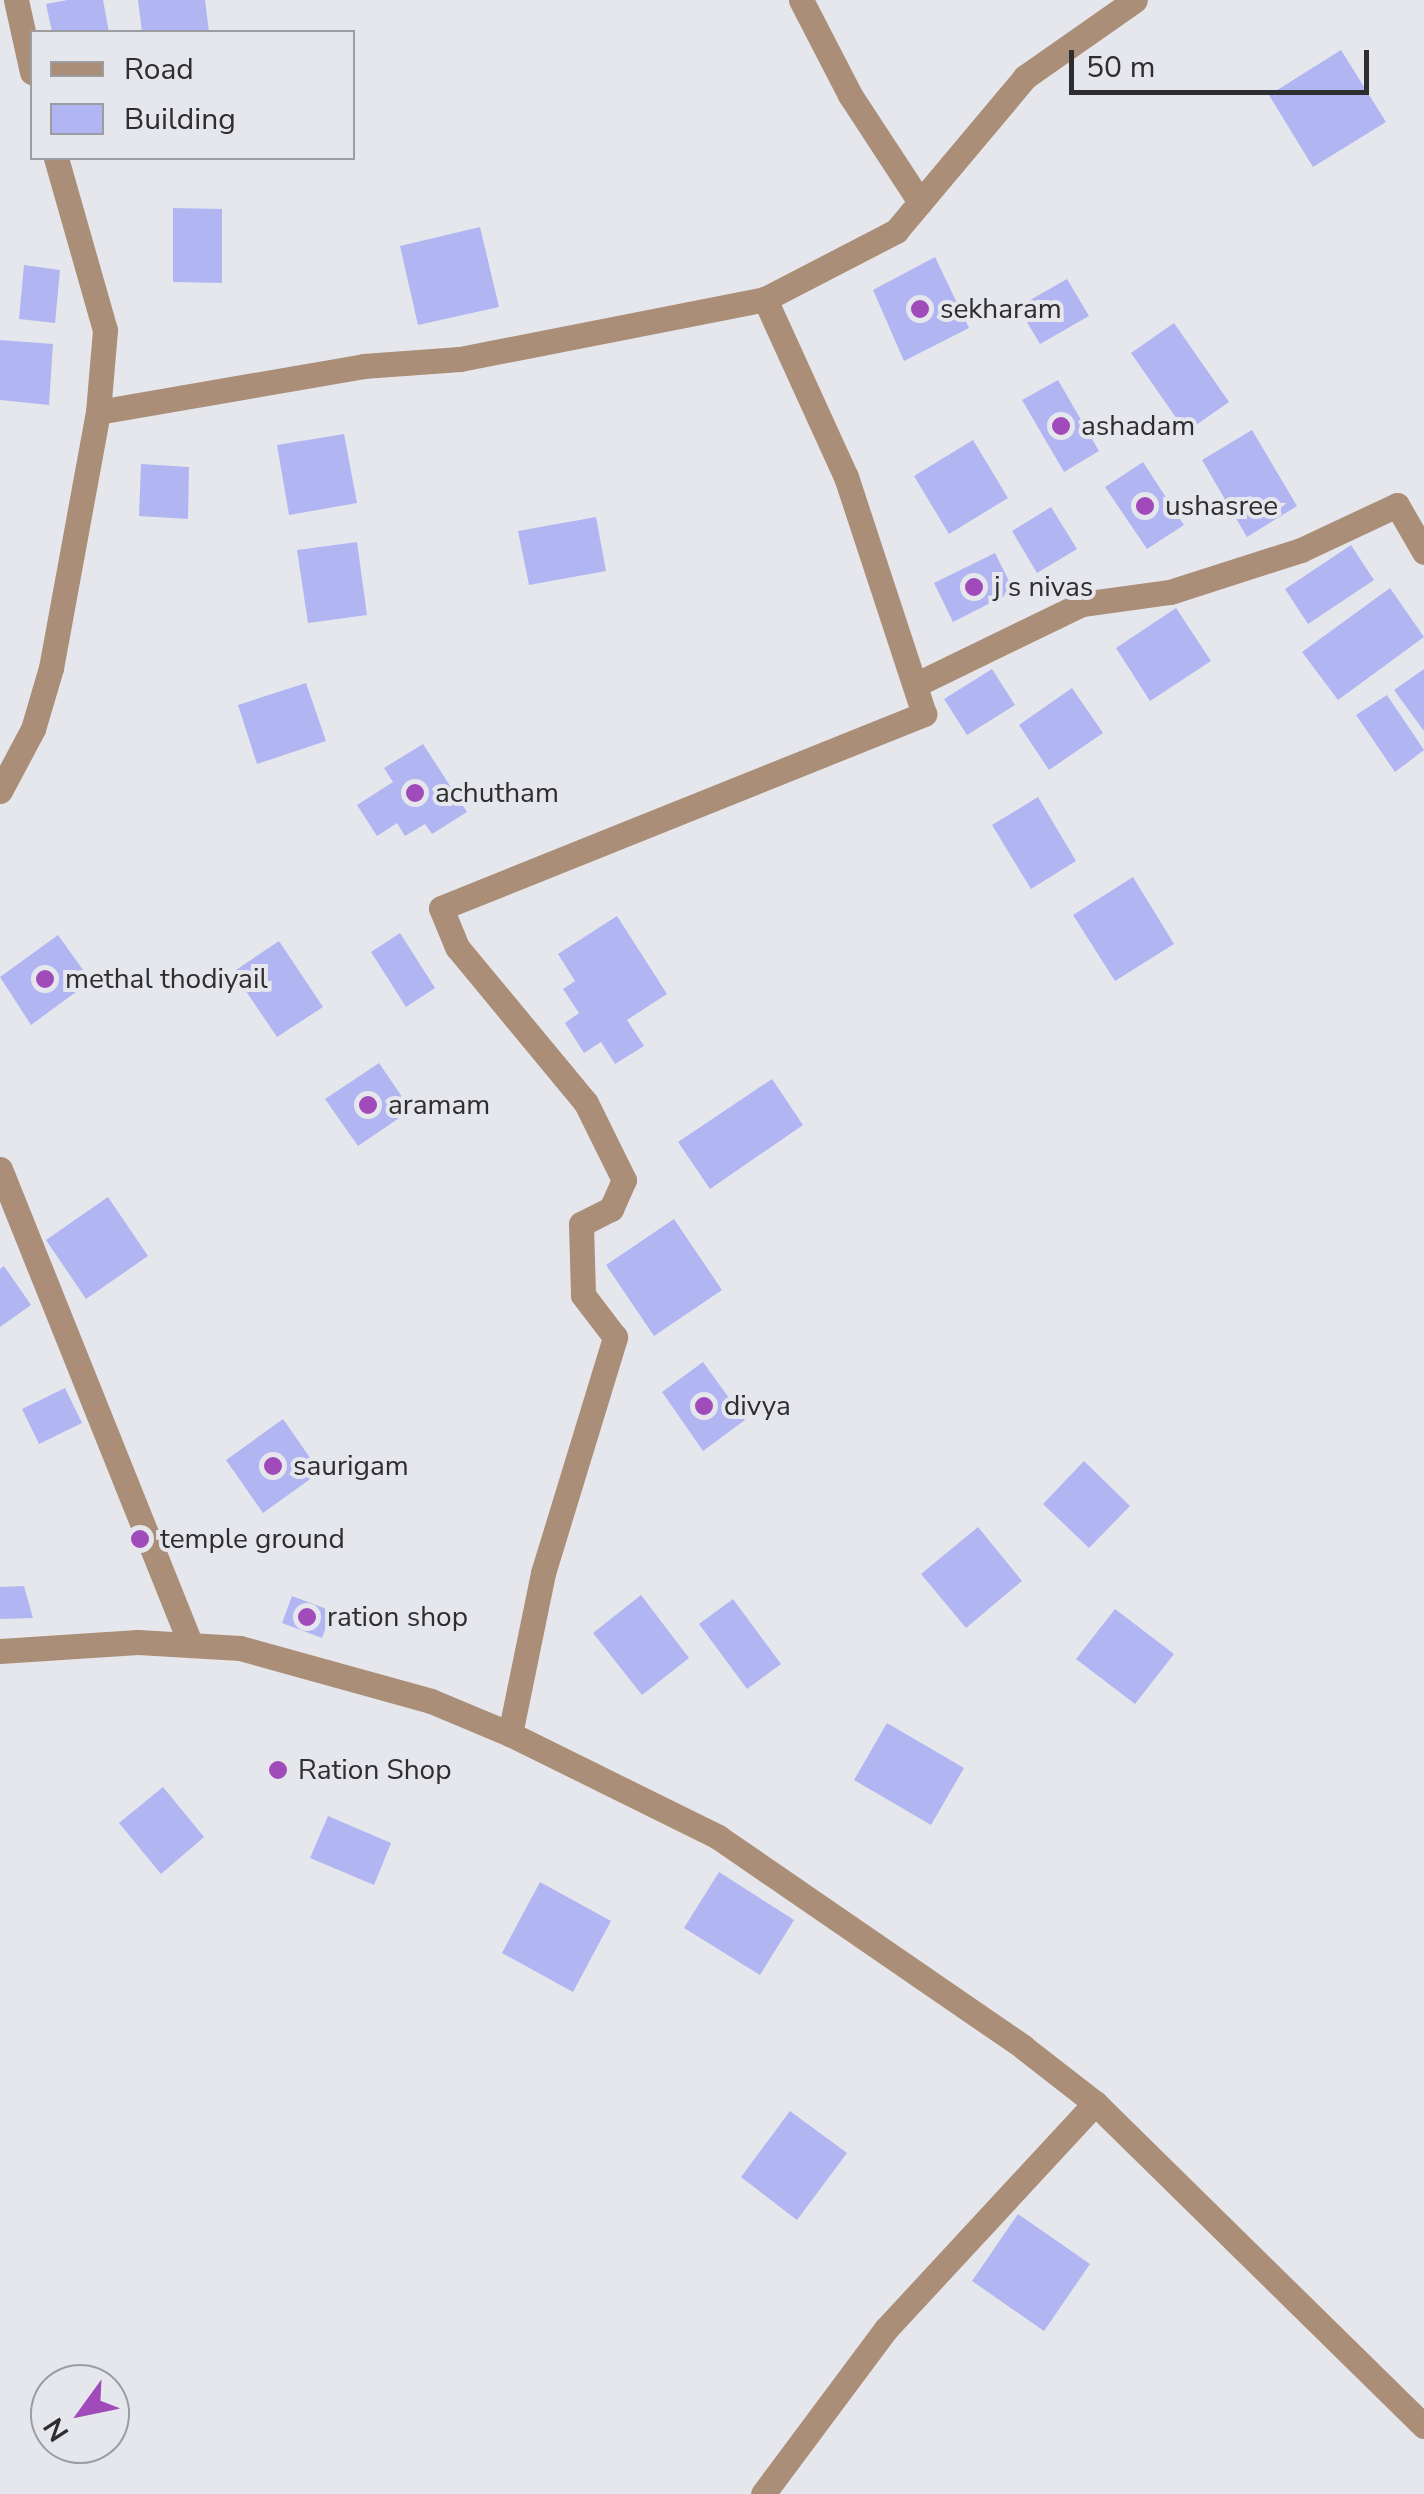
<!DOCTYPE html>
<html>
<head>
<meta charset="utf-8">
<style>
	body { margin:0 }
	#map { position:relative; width:1424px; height:2494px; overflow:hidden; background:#e6e7ed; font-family:"Nunito Sans",sans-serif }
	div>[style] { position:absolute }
	.building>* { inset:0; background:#b1b6f2 }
	.minor>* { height:25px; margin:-12.5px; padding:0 12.5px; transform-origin:12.5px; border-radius:12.5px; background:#ab8e77 }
	.dots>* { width:28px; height:28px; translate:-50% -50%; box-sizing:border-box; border:5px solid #e6e7ed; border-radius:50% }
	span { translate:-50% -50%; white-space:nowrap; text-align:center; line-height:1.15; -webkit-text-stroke:8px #e6e7ed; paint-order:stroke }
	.poi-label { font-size:28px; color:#2e2e30 }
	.left { translate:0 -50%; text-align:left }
	.legend { position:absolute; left:30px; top:30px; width:325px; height:130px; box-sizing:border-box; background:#e6e7ed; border:2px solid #9c9da1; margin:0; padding:12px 18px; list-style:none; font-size:30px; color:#2e2e30 }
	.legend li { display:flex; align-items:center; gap:20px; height:50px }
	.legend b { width:50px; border:2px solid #9c9da1 }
	.north { position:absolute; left:30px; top:2364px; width:100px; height:100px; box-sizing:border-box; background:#e6e7ed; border:2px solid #9c9da1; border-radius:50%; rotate:237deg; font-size:28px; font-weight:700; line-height:40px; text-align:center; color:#2e2e30 }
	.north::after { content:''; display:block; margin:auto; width:35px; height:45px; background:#a04bb9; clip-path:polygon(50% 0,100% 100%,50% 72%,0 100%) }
	.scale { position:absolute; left:1069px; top:50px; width:300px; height:45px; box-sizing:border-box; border:5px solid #2e2e30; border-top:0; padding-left:12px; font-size:30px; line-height:35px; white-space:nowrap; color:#2e2e30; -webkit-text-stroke:8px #e6e7ed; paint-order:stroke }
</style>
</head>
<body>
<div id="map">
	<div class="building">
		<div style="clip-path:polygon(67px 0,103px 0,109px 32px,52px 32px,46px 4px)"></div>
		<div style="clip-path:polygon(138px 0,205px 0,209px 32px,142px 32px)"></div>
		<div style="clip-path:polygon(1341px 50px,1386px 122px,1313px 167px,1269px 95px)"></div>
		<div style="clip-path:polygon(173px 208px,222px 209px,222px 283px,173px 282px)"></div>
		<div style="clip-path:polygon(480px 227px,499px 307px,418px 325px,400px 246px)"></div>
		<div style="clip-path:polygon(935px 257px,969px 328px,904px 361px,873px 290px)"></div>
		<div style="clip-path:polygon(24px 265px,60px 270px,55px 323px,19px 319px)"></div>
		<div style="clip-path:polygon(1067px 279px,1089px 316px,1040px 344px,1018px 307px)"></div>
		<div style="clip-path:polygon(1174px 323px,1229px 402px,1186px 432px,1131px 353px)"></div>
		<div style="clip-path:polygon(0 340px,53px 344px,49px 405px,0 400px)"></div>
		<div style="clip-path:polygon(1058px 380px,1099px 451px,1064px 472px,1022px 400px)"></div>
		<div style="clip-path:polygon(1252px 430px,1297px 506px,1247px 537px,1202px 460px)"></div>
		<div style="clip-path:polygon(344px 434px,357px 503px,289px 515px,277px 445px)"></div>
		<div style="clip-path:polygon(973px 440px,1008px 498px,949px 534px,914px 476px)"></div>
		<div style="clip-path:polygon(1143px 462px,1184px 525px,1147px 549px,1105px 487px)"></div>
		<div style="clip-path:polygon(141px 464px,189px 467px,188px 519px,139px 516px)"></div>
		<div style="clip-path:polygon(1051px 507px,1077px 549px,1037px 573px,1012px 531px)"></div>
		<div style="clip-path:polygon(596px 517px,606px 571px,529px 585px,518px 531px)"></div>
		<div style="clip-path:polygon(357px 542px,367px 615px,308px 623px,297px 550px)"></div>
		<div style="clip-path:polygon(1351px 545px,1374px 580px,1308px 624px,1285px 589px)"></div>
		<div style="clip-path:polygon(995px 553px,1014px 591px,953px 622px,934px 583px)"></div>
		<div style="clip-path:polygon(1390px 588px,1424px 637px,1338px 700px,1302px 652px)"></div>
		<div style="clip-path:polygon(1176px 608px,1211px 661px,1150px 701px,1116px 648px)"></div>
		<div style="clip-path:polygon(992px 669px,1015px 705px,967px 735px,944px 699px)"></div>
		<div style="clip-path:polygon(1424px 669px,1424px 731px,1394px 690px)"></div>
		<div style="clip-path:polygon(306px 683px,326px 741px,257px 764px,238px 705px)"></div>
		<div style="clip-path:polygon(1072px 688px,1103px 733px,1049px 770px,1019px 725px)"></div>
		<div style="clip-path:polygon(1387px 695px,1424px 750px,1395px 772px,1356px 715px)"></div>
		<div style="clip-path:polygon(423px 744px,467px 812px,432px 834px,425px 824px,405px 836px,397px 823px,377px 836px,357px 805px,393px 782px,384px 768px)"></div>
		<div style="clip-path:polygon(1038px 797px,1076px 861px,1031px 889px,992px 825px)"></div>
		<div style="clip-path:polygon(1133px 877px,1174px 944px,1115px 981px,1073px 915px)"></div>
		<div style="clip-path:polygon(617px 916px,667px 994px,627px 1020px,644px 1046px,615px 1064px,601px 1042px,584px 1053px,565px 1023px,579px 1013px,563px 989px,575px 981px,558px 954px)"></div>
		<div style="clip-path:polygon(400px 933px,435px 988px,406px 1007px,371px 952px)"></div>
		<div style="clip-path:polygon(58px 935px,91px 981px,31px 1025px,0 977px)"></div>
		<div style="clip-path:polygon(279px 941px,323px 1007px,277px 1037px,233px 972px)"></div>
		<div style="clip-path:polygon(379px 1063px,411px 1110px,358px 1146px,325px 1099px)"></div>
		<div style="clip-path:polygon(772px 1079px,803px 1125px,710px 1189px,678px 1142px)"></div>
		<div style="clip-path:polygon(108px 1197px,148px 1256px,86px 1299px,46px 1240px)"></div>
		<div style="clip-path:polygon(674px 1219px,722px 1290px,654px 1336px,606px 1265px)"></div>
		<div style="clip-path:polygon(4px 1266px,31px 1305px,0 1327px,0 1269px)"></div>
		<div style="clip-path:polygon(703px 1362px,745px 1420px,703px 1451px,662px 1392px)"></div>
		<div style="clip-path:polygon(65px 1388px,82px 1423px,39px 1444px,22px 1409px)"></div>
		<div style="clip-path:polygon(283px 1419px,320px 1472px,263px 1513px,226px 1460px)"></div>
		<div style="clip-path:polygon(1084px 1461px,1130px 1506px,1089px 1548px,1043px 1504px)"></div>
		<div style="clip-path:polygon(978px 1527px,1022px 1581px,966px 1628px,921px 1574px)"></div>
		<div style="clip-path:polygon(24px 1586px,33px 1618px,0 1619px,0 1587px)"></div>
		<div style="clip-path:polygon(641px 1595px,689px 1658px,642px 1695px,593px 1633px)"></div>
		<div style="clip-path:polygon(292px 1596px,332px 1611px,322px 1638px,282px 1623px)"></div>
		<div style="clip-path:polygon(733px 1599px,781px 1664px,747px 1689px,699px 1624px)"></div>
		<div style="clip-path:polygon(1115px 1609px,1174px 1654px,1135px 1704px,1076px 1659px)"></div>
		<div style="clip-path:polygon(887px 1723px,964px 1768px,931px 1825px,854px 1780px)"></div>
		<div style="clip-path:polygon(163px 1787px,204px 1837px,161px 1874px,119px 1823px)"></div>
		<div style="clip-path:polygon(328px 1816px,391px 1843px,374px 1885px,310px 1858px)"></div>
		<div style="clip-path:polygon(719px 1872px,794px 1920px,760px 1975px,684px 1928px)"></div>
		<div style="clip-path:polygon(540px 1882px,611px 1921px,573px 1992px,502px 1953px)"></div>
		<div style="clip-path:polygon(790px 2111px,847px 2153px,797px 2220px,741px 2177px)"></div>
		<div style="clip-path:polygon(1018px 2214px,1090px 2264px,1044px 2331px,972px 2281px)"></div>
	</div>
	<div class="minor">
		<div style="left:16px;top:0;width:74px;rotate:77.5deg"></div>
		<div style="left:801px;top:0;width:107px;rotate:62.7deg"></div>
		<div style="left:850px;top:95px;width:128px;rotate:56.8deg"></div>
		<div style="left:98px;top:412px;width:269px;rotate:-9.8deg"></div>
		<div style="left:363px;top:366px;width:97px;rotate:-4.1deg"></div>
		<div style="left:460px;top:359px;width:311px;rotate:-11.1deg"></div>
		<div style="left:915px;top:685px;width:186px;rotate:-25.9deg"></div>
		<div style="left:1082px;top:604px;width:89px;rotate:-7.8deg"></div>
		<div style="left:1170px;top:592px;width:138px;rotate:-17.8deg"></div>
		<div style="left:1301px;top:550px;width:106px;rotate:-25.1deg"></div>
		<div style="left:1397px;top:505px;width:54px;rotate:60.1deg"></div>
		<div style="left:0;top:791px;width:70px;rotate:-62deg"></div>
		<div style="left:33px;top:729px;width:64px;rotate:-73.6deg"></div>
		<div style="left:51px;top:668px;width:260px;rotate:-79.6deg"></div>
		<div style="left:98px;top:412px;width:82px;rotate:-85.1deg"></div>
		<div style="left:105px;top:330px;width:179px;rotate:-105.9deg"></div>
		<div style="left:0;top:1169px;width:513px;rotate:68.14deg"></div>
		<div style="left:0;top:1651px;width:138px;rotate:-3.7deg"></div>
		<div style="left:138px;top:1642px;width:102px;rotate:3.4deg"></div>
		<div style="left:240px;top:1648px;width:198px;rotate:15.5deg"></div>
		<div style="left:431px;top:1701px;width:86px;rotate:22.7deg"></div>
		<div style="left:510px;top:1734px;width:232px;rotate:26.3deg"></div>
		<div style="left:718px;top:1837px;width:370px;rotate:34.5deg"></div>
		<div style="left:1023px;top:2047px;width:91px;rotate:37.9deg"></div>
		<div style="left:1095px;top:2103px;width:461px;rotate:44.5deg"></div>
		<div style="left:510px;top:1734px;width:164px;rotate:-78.4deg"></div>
		<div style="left:543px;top:1573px;width:247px;rotate:-73deg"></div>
		<div style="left:615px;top:1337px;width:53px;rotate:-127.3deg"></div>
		<div style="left:583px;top:1295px;width:71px;rotate:-91.6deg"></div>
		<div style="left:581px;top:1224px;width:34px;rotate:-27deg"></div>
		<div style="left:611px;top:1209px;width:32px;rotate:-66deg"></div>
		<div style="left:624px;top:1180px;width:86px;rotate:-116.3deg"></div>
		<div style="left:586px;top:1103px;width:202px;rotate:-129.6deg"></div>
		<div style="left:457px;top:947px;width:42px;rotate:-112.3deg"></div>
		<div style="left:441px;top:908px;width:521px;rotate:-21.88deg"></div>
		<div style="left:924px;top:714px;width:250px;rotate:-108.2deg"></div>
		<div style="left:846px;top:477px;width:196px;rotate:-114.5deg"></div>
		<div style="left:765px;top:299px;width:148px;rotate:-27.4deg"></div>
		<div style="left:896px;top:231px;width:201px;rotate:-50deg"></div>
		<div style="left:1025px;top:77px;width:134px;rotate:-35deg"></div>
		<div style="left:763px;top:2494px;width:206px;rotate:-53.3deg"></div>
		<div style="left:886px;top:2329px;width:308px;rotate:-47.2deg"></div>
	</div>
	<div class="dots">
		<div style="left:920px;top:309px;background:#a04bb9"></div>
		<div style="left:1061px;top:426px;background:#a04bb9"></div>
		<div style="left:1145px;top:506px;background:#a04bb9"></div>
		<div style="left:974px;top:587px;background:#a04bb9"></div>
		<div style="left:415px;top:793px;background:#a04bb9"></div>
		<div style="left:45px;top:979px;background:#a04bb9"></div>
		<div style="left:368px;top:1105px;background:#a04bb9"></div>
		<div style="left:704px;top:1406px;background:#a04bb9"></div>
		<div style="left:273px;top:1466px;background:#a04bb9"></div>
		<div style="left:140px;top:1539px;background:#a04bb9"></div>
		<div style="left:307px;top:1617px;background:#a04bb9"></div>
		<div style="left:278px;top:1770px;background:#a04bb9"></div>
	</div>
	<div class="poi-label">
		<span class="left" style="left:940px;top:309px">sekharam</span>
		<span class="left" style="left:1081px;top:426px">ashadam</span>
		<span class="left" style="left:1165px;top:506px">ushasree</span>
		<span class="left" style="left:994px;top:587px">j s nivas</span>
		<span class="left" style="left:435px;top:793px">achutham</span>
		<span class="left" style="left:65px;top:979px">methal thodiyail</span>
		<span class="left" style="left:388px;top:1105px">aramam</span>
		<span class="left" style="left:724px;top:1406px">divya</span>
		<span class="left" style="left:293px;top:1466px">saurigam</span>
		<span class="left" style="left:160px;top:1539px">temple ground</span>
		<span class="left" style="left:327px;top:1617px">ration shop</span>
		<span class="left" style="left:298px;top:1770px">Ration Shop</span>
	</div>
	<ul class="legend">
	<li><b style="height:12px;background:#ab8e77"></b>Road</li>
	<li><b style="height:28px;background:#b1b6f2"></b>Building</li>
	</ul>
	<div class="north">N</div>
	<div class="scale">50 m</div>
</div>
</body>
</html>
